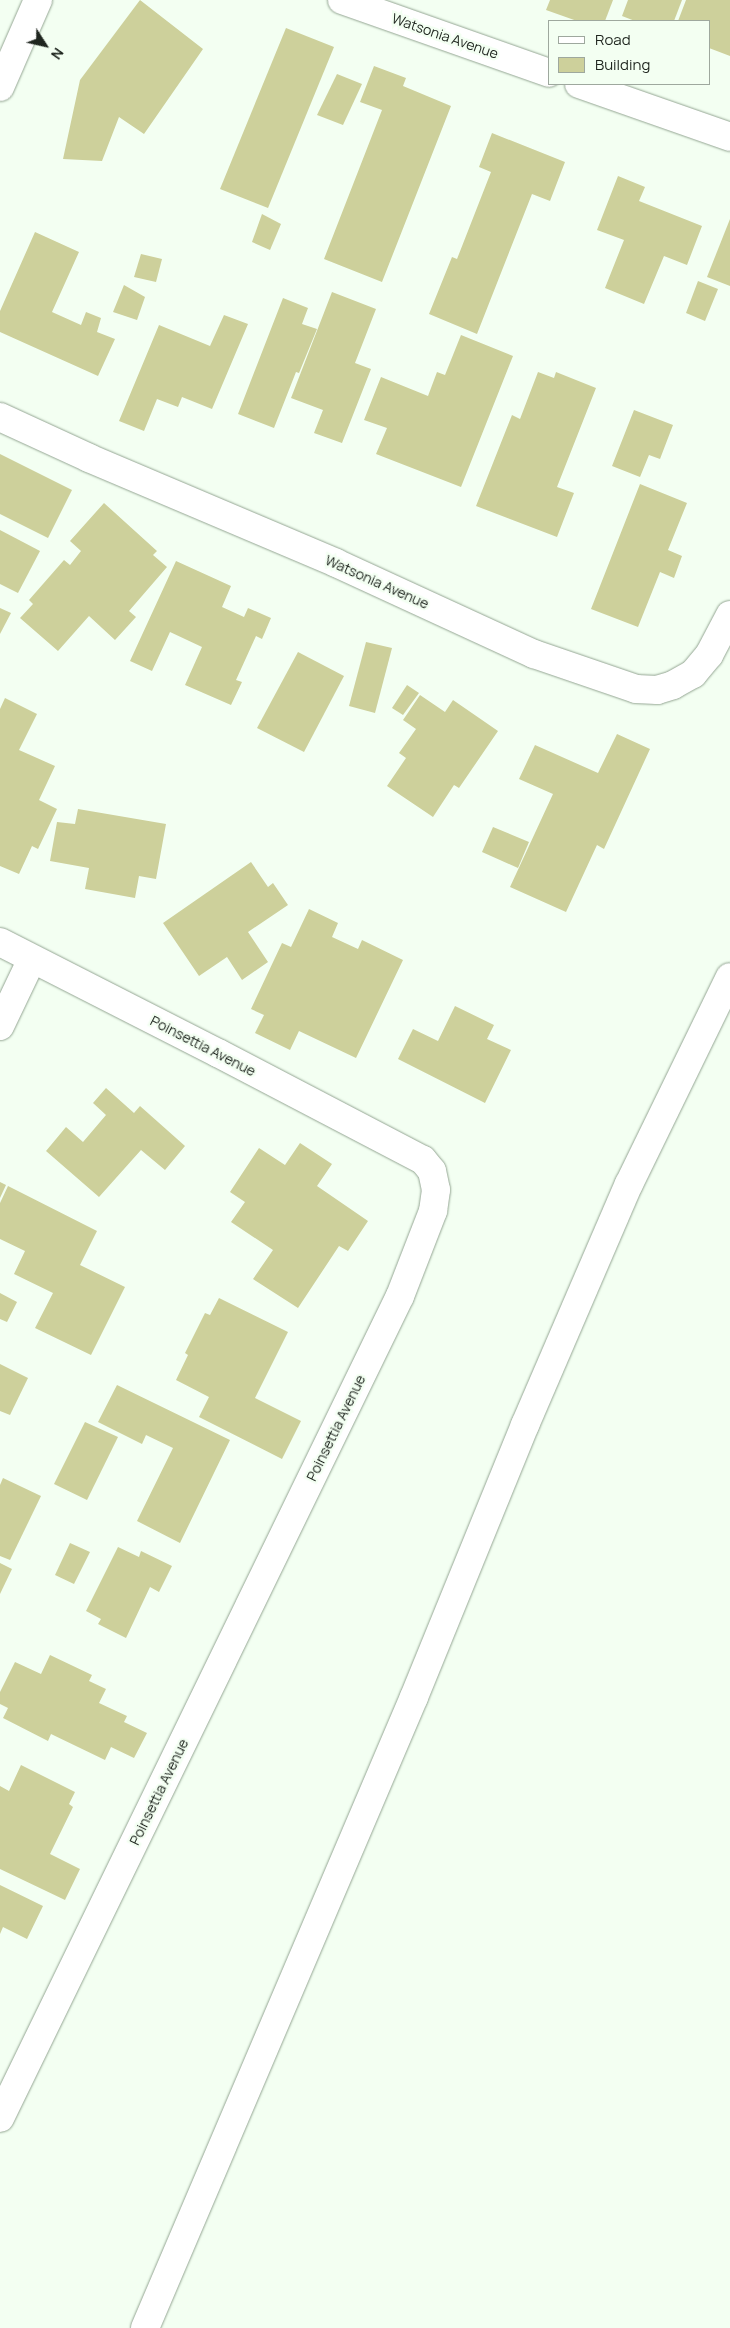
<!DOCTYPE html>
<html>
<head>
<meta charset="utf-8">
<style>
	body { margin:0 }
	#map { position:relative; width:730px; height:2328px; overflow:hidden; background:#f3fff2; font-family:Manrope,sans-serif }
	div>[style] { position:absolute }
	.building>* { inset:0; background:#cdd09b }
	.roads { filter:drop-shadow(0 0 1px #94a693) drop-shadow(0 0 1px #94a693) }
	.minor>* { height:28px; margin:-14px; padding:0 14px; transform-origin:14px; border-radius:14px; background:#fff }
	span { translate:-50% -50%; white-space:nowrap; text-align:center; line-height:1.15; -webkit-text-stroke:4.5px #f3fff2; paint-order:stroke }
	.street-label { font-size:14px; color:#1f261f }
	.legend { position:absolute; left:548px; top:20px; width:162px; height:65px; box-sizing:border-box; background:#f3fff2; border:1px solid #9ea89e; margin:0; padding:6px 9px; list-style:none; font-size:15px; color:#1f261f }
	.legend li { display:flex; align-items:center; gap:10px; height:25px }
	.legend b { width:25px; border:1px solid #9ea89e }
	.north { position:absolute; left:20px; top:20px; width:50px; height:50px; -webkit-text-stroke:4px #f3fff2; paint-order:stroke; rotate:125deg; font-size:14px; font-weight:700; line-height:20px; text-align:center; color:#1f261f }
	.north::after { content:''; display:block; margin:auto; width:18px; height:22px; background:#1f261f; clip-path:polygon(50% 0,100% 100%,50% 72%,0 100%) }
</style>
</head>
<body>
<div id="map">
	<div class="building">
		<div style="clip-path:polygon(140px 0,203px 49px,144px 134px,119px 117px,102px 161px,63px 159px,80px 80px)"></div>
		<div style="clip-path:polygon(550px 0,613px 0,605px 21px,577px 21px,546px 10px)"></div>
		<div style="clip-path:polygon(628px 0,682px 0,674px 21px,635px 21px,622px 16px)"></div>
		<div style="clip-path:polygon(686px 0,730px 0,730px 56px,709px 48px,709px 21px,678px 21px)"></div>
		<div style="clip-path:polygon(286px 28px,334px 47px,268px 208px,220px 189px)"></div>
		<div style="clip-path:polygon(374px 66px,406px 78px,403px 86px,451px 106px,382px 282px,324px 259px,382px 110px,360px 102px)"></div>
		<div style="clip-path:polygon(337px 74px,362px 84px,343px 125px,317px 115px)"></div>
		<div style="clip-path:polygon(492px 133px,565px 162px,550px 201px,532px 194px,477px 334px,429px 314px,452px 257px,457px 259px,491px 172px,479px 167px)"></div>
		<div style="clip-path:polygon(618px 176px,645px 187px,639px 201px,702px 226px,687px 265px,664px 256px,644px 304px,605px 288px,624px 240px,597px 230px)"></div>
		<div style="clip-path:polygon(262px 214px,281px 224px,270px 250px,252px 242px)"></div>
		<div style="clip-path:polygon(730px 219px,730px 286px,707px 277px)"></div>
		<div style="clip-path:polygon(35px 232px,79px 252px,52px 312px,81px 325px,86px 312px,101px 318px,97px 332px,115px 339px,98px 376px,0 332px,0 311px)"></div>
		<div style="clip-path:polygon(141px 254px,162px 259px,156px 282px,134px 277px)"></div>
		<div style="clip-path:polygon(698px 281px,718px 289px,705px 321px,686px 313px)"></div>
		<div style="clip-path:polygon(124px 285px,145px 297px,137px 320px,113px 312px)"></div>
		<div style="clip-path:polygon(332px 292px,376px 309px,355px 363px,371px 369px,342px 443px,314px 433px,323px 410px,291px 398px)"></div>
		<div style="clip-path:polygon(283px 298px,308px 308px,302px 324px,317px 329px,299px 373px,296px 372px,274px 428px,238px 414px)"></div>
		<div style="clip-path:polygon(224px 315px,248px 324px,212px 409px,182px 397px,178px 407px,157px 399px,144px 431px,119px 421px,159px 325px,210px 346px)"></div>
		<div style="clip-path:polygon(461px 335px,513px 356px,461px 487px,376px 454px,387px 428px,364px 420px,381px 377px,428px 396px,437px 372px,445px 375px)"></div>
		<div style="clip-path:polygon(538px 372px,554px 378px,556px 372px,596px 388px,557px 487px,574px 493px,557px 537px,476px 506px,512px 415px,520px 419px)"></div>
		<div style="clip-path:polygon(634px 410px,673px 425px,660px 459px,649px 455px,640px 477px,612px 466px)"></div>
		<div style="clip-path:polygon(0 454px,72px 490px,48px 538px,0 514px)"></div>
		<div style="clip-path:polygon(640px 484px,687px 503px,668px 550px,682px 556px,674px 578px,660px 572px,638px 627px,591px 609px)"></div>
		<div style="clip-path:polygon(104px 503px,157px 551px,153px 555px,167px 567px,129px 611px,136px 617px,115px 640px,89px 616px,58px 651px,20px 618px,33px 604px,29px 600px,64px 560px,70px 565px,81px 551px,70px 541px)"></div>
		<div style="clip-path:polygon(0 530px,40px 551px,18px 593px,0 584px)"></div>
		<div style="clip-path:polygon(176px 561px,231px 586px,222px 607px,244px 617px,248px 608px,271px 618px,262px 639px,256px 636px,236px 680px,242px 682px,231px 705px,185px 685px,202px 647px,170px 632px,152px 671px,130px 661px)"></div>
		<div style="clip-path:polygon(0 608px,11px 613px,0 634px)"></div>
		<div style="clip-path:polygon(366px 642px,392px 648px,375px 713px,349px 706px)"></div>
		<div style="clip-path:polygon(298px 652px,344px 676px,304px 752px,257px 728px)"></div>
		<div style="clip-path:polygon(407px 685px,419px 693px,403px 715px,392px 708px)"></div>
		<div style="clip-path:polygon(420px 695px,445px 712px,453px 700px,498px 731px,459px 788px,454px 785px,433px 817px,387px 786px,406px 758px,399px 753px,416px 729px,403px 720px)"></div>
		<div style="clip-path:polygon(5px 698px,37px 714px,19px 750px,55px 766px,39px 800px,57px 809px,38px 849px,32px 846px,19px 874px,0 866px,0 709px)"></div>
		<div style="clip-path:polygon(617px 734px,650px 749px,604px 849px,597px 845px,566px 912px,510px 887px,553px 794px,519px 779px,535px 745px,598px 773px)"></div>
		<div style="clip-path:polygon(78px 809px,166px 824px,156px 879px,139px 876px,135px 898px,85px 889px,89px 868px,50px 861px,57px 822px,75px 824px)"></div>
		<div style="clip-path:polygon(493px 827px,529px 842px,518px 868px,482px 852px)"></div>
		<div style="clip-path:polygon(251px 862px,268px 887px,273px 883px,288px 905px,248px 932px,268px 962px,242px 980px,227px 957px,199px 976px,163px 923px)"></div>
		<div style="clip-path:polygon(309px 909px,338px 923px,332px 937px,358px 949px,362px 940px,403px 960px,356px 1058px,299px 1031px,290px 1050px,255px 1033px,264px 1015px,251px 1009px,282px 943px,291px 947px)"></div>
		<div style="clip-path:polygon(455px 1006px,494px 1025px,487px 1039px,511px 1050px,485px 1103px,398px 1059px,413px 1029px,438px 1041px)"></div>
		<div style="clip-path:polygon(106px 1088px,134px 1113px,140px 1106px,185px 1146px,165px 1170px,141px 1150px,99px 1197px,46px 1151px,66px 1127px,83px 1142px,106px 1115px,93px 1103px)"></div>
		<div style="clip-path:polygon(300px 1143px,332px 1164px,317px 1186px,368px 1221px,348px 1251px,339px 1246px,298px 1308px,253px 1279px,273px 1250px,231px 1222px,245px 1202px,230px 1192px,259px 1148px,285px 1165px)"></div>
		<div style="clip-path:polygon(0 1182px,6px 1185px,0 1198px)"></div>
		<div style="clip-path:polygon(8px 1186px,97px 1231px,80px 1265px,125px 1287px,91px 1355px,35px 1328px,53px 1293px,14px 1274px,25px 1251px,0 1239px,0 1203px)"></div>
		<div style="clip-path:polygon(0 1293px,17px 1302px,7px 1322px,0 1319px)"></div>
		<div style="clip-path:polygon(219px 1298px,288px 1332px,255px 1398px,301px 1421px,282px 1459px,199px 1417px,209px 1397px,176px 1380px,188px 1355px,185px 1353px,205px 1313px,210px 1315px)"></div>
		<div style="clip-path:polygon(0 1364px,28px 1378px,10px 1415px,0 1411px)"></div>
		<div style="clip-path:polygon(117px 1385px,230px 1440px,180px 1543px,137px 1521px,173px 1448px,146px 1435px,142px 1444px,98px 1422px)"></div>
		<div style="clip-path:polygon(85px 1422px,118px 1437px,87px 1500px,54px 1484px)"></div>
		<div style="clip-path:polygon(3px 1478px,41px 1496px,10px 1560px,0 1556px,0 1485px)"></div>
		<div style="clip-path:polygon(70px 1543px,90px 1552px,74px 1584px,55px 1575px)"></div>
		<div style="clip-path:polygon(118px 1547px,139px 1557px,141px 1551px,172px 1566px,159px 1592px,150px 1587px,126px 1638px,98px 1624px,101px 1619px,86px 1611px)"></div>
		<div style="clip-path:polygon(0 1563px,12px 1569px,0 1594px)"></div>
		<div style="clip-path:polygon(50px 1655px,92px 1675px,89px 1681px,106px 1689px,99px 1703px,127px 1716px,124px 1722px,147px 1733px,134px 1758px,111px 1747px,105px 1760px,51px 1734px,48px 1741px,3px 1718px,8px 1708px,0 1704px,0 1692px,15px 1662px,41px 1674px)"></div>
		<div style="clip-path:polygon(21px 1765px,75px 1792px,69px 1804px,73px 1807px,50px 1854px,80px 1869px,65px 1900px,0 1869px,0 1786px,9px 1791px)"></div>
		<div style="clip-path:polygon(0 1885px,43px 1906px,27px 1939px,3px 1927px,0 1934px)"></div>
	</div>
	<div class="roads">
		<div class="minor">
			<div style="left:342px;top:0;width:219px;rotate:19.4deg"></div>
			<div style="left:579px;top:84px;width:160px;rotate:19.3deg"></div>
			<div style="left:0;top:87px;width:95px;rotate:-66.4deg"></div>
			<div style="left:0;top:417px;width:98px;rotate:24.7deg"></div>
			<div style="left:89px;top:458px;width:268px;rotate:23deg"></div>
			<div style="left:336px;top:563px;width:218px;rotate:24.7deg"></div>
			<div style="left:534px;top:654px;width:108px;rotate:18.9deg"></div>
			<div style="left:636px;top:689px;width:21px;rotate:3deg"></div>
			<div style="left:657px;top:690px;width:17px;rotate:-17deg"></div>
			<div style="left:673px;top:685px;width:23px;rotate:-29deg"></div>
			<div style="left:693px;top:674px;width:25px;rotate:-50deg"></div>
			<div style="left:709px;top:655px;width:45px;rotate:-62.3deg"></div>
			<div style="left:0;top:942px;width:245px;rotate:27deg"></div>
			<div style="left:218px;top:1053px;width:231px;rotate:27.6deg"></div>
			<div style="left:423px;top:1160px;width:14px;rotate:51deg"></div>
			<div style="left:432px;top:1171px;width:19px;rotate:78deg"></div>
			<div style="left:436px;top:1190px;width:21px;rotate:98deg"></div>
			<div style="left:433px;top:1211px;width:91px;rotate:111.2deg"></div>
			<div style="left:400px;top:1296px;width:914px;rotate:115.95deg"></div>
			<div style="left:0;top:1026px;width:74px;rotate:-64.5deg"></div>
			<div style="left:145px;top:2328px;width:686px;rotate:-66.91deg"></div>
			<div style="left:414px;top:1697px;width:294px;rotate:-67.8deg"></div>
			<div style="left:525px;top:1425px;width:262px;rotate:-66.7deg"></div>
			<div style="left:629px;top:1184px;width:230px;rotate:-64deg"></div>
		</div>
	</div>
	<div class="street-label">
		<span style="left:445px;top:36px;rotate:19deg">Watsonia Avenue</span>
		<span style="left:377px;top:582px;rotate:24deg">Watsonia Avenue</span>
		<span style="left:203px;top:1046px;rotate:27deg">Poinsettia Avenue</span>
		<span style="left:336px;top:1428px;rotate:-64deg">Poinsettia Avenue</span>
		<span style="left:159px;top:1792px;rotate:-64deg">Poinsettia Avenue</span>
	</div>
	<ul class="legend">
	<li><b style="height:6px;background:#fff"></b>Road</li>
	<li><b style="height:14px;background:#cdd09b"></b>Building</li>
	</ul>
	<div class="north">N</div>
</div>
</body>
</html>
